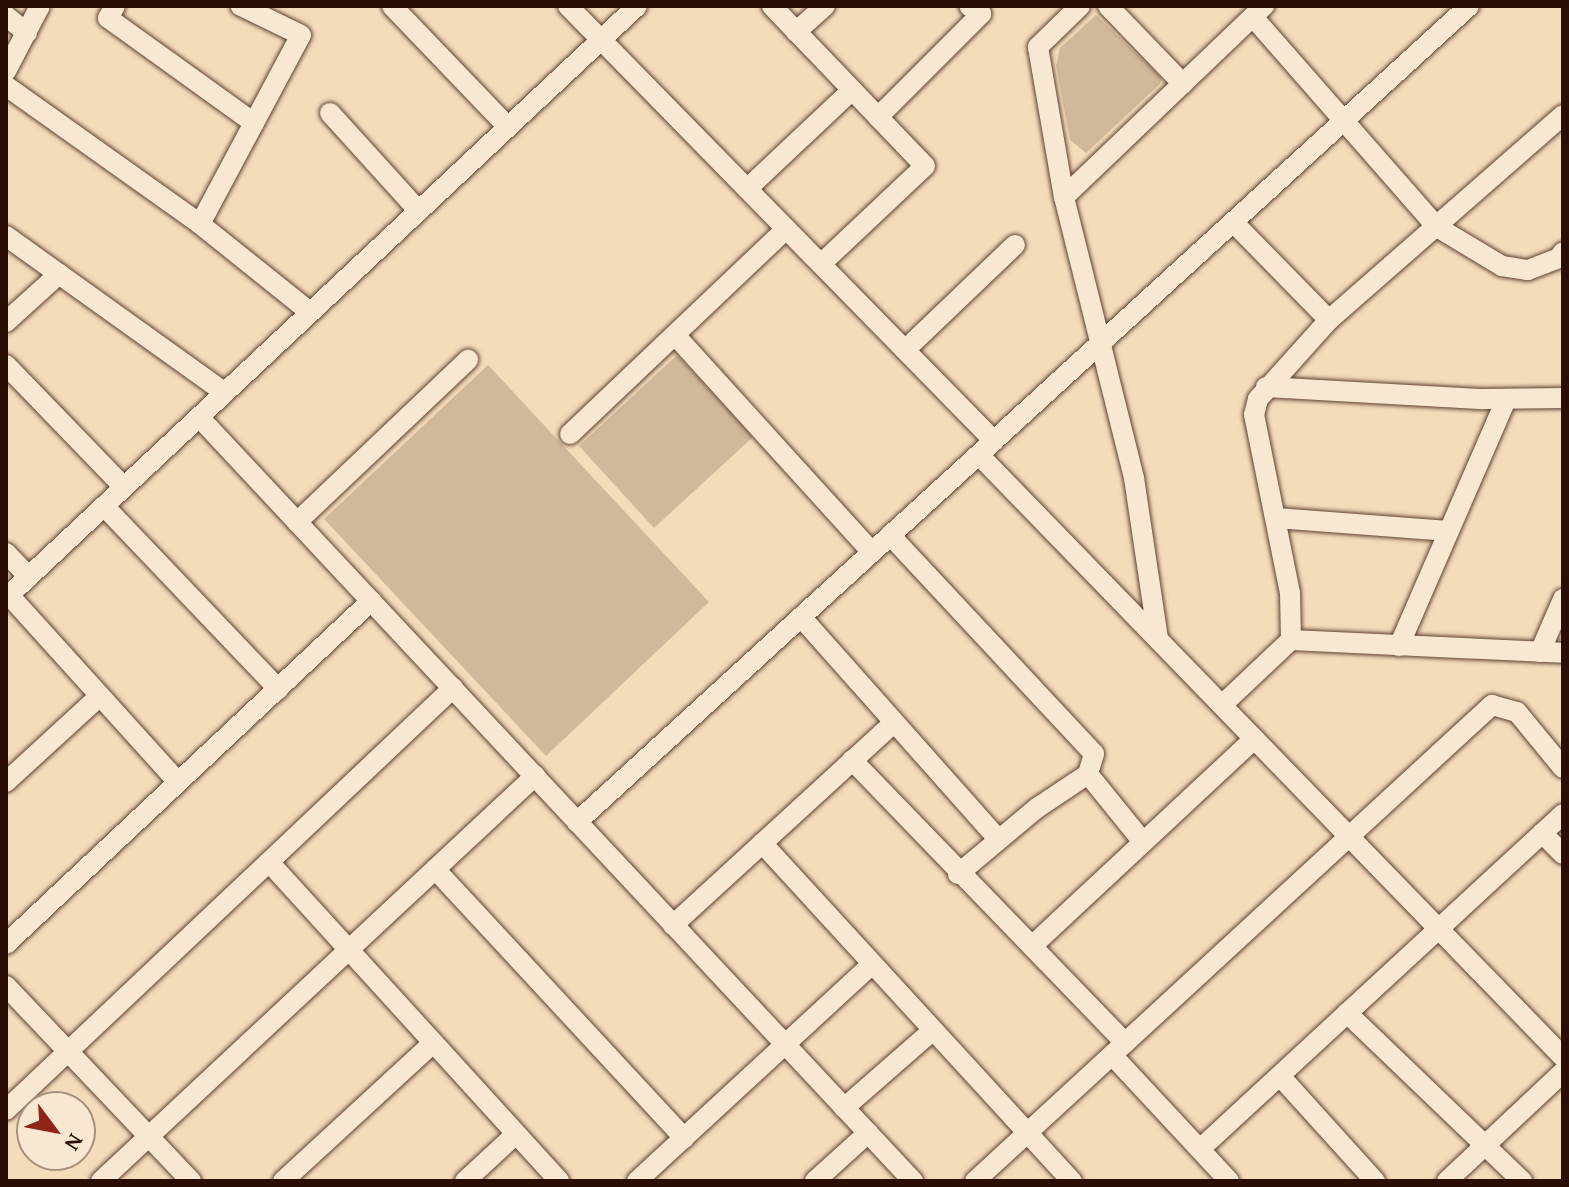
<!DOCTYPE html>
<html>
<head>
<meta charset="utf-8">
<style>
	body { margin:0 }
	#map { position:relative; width:1569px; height:1187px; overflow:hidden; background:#f4dbba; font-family:"Gentium Book Plus",serif }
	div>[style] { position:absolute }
	.green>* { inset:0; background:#d2b89b }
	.roads { filter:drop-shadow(0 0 2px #5d4131) drop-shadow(0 0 2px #5d4131) }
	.minor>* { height:20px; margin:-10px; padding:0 10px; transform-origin:10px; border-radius:10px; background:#f8e8d2 }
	span { translate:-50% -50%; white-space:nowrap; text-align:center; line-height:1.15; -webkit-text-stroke:8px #f8e8d2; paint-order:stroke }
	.frame { position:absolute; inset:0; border:8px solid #2b0e03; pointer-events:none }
	.north { position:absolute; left:16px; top:1091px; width:80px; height:80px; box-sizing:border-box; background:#f8e8d2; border:2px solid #a6917f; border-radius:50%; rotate:122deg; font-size:22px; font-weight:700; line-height:32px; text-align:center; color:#2b0e03 }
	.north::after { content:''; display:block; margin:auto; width:28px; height:36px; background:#8f2418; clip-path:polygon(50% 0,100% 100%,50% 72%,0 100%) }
</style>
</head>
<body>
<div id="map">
	<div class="green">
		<div style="clip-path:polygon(1096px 15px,1161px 77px,1161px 83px,1086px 153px,1070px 140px,1056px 66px,1060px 48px)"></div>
		<div style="clip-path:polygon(677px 355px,753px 437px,654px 528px,579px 446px)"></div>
		<div style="clip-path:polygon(488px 365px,709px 602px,546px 756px,324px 519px)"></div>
	</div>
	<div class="roads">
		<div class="minor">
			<div style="left:115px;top:6px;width:14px;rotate:120deg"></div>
			<div style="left:108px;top:18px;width:180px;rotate:35.7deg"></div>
			<div style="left:392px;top:6px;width:168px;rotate:46.2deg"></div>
			<div style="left:568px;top:6px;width:609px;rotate:45.6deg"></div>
			<div style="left:772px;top:6px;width:221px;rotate:46.3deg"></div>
			<div style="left:925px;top:166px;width:143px;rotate:136.7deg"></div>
			<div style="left:1080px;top:6px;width:59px;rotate:135.7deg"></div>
			<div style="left:1038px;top:47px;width:152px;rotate:80.2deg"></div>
			<div style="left:1064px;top:197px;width:290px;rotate:76deg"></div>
			<div style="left:1134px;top:478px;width:163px;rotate:81.5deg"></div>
			<div style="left:1108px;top:6px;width:108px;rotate:46.1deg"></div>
			<div style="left:6px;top:16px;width:27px;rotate:39deg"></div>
			<div style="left:1253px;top:17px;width:279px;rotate:48.8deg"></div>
			<div style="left:1437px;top:227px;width:76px;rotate:31deg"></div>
			<div style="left:1502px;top:266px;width:26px;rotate:9deg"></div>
			<div style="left:1528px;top:270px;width:33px;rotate:-21deg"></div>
			<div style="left:1559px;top:258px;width:7px;rotate:-56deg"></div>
			<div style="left:796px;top:32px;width:39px;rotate:-42deg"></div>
			<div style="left:6px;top:71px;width:73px;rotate:-62.4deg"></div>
			<div style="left:6px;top:86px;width:238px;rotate:35.4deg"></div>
			<div style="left:200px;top:224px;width:141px;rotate:38.7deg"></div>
			<div style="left:330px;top:113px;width:132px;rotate:47.8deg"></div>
			<div style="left:878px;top:117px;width:146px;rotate:-45deg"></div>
			<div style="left:981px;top:14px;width:14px;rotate:-146deg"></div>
			<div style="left:747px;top:189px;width:144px;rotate:-43.3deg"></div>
			<div style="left:1064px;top:197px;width:277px;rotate:-43.7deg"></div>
			<div style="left:1233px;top:222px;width:137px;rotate:45.6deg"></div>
			<div style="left:200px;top:224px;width:214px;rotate:-61.9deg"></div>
			<div style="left:301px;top:35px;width:67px;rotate:-154.2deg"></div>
			<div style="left:6px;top:236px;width:269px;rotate:35.6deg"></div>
			<div style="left:6px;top:322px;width:72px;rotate:-42.2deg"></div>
			<div style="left:675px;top:335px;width:293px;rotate:47.8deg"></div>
			<div style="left:905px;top:350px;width:152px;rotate:-43.7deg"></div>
			<div style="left:6px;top:365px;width:170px;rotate:46deg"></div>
			<div style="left:1266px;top:387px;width:218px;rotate:3.2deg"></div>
			<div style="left:1484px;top:399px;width:79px;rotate:-0.7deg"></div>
			<div style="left:199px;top:417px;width:1046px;rotate:46.94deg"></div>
			<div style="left:570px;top:434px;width:298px;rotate:-43.5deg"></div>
			<div style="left:979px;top:455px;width:839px;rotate:45.87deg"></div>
			<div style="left:104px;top:506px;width:253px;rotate:46.4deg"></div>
			<div style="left:1276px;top:518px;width:173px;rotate:4.3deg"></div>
			<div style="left:297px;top:522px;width:236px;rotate:-43.5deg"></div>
			<div style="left:890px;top:535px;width:299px;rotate:47deg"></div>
			<div style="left:1094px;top:754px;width:21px;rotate:107deg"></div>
			<div style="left:1088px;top:774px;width:61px;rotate:146.3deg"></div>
			<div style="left:1037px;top:808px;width:103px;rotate:140.1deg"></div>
			<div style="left:6px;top:553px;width:33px;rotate:46deg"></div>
			<div style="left:9px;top:595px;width:252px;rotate:47.9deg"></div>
			<div style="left:6px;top:598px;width:865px;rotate:-43.17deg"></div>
			<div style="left:801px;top:617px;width:297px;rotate:48.4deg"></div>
			<div style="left:1291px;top:640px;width:272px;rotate:2.7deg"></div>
			<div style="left:1399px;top:646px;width:268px;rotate:-66.5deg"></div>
			<div style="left:1540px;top:652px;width:58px;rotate:-66.5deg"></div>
			<div style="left:1222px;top:705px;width:95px;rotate:-43.3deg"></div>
			<div style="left:1291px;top:640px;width:47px;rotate:-91.2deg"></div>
			<div style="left:1290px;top:593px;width:182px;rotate:-101.4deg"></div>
			<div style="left:1254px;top:415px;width:16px;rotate:-76deg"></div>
			<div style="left:1258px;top:399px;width:106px;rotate:-48.1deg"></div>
			<div style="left:1329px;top:320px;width:311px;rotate:-41.2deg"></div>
			<div style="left:852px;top:760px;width:393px;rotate:46deg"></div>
			<div style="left:1088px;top:774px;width:87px;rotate:51deg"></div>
			<div style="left:6px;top:782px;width:127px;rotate:-42.5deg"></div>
			<div style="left:577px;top:822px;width:1209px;rotate:-42.45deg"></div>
			<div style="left:1542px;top:833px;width:30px;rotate:45deg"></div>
			<div style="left:762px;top:843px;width:459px;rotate:47.5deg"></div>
			<div style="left:269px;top:862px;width:431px;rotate:47.7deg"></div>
			<div style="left:435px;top:869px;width:367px;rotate:47.2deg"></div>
			<div style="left:673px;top:925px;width:297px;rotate:-42.5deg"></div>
			<div style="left:6px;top:944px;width:501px;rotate:-43.22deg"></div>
			<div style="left:1032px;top:946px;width:304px;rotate:-43deg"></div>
			<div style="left:6px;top:986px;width:269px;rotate:46.5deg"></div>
			<div style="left:1347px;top:1013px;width:243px;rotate:43.8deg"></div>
			<div style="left:1112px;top:1055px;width:172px;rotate:47.1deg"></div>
			<div style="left:1280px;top:1076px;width:142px;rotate:47.9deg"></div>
			<div style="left:844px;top:1108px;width:117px;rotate:-41.2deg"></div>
			<div style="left:6px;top:1110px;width:615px;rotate:-43.35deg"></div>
			<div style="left:1200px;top:1149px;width:494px;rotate:-42.7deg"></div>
			<div style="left:101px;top:1181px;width:594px;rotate:-43.02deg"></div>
			<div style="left:283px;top:1181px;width:204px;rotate:-42.6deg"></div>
			<div style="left:465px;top:1181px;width:69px;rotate:-42.7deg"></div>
			<div style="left:637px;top:1181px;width:320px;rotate:-42.7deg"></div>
			<div style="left:815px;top:1181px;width:72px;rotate:-42.2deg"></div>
			<div style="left:975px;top:1181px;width:703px;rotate:-42.64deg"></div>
			<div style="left:1492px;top:705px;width:26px;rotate:16deg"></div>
			<div style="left:1517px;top:712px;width:72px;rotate:50.6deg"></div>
			<div style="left:1447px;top:1181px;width:159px;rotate:-43.2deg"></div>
		</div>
	</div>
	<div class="frame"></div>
	<div class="north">N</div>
</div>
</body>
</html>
